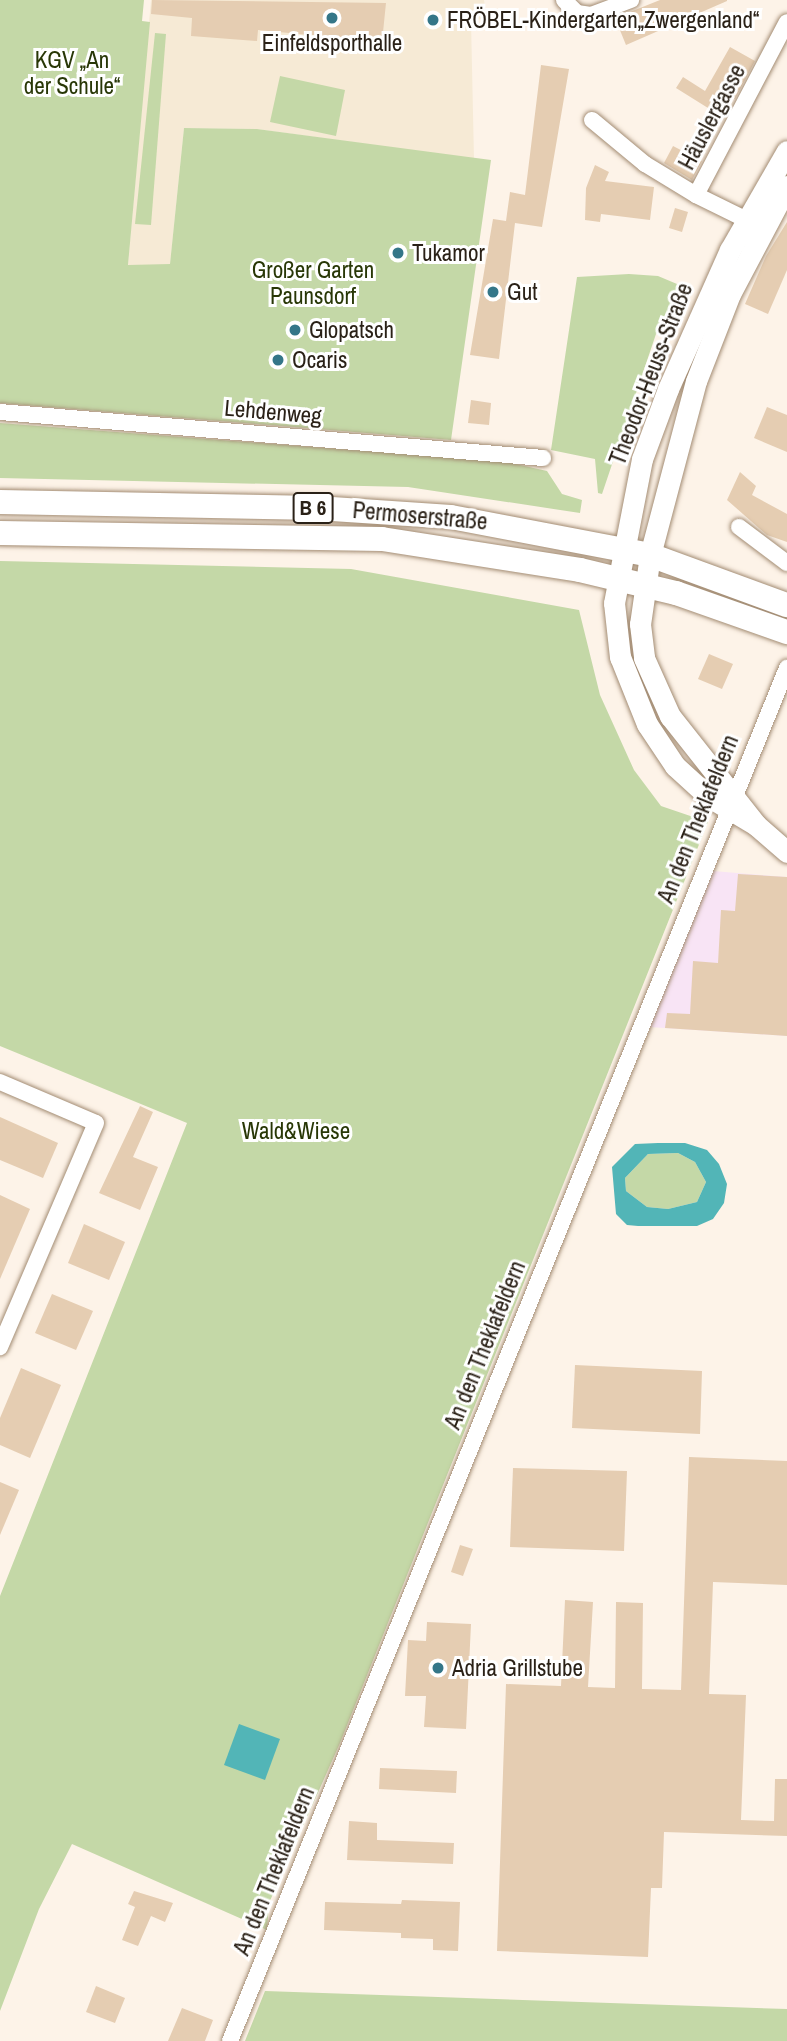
<!DOCTYPE html>
<html>
<head>
<meta charset="utf-8">
<style>
	body { margin:0 }
	#map { position:relative; width:787px; height:2041px; overflow:hidden; background:#fdf3e8; font-family:"Archivo Narrow",sans-serif }
	div>[style] { position:absolute }
	.industrial>* { inset:0; background:#f8e4f5 }
	.education>* { inset:0; background:#f6ead5 }
	.green>* { inset:0; background:#c4d8a7 }
	.water>* { inset:0; background:#52b5b7 }
	.building>* { inset:0; background:#e5cdb2 }
	.roads { filter:drop-shadow(0 0 2px #a38c73) drop-shadow(0 0 2px #a38c73) }
	.minor>* { height:16px; margin:-8px; padding:0 8px; transform-origin:8px; border-radius:8px; background:#fff }
	.secondary>* { height:21px; margin:-10.5px; padding:0 10.5px; transform-origin:10.5px; border-radius:10.5px; background:#fff }
	.primary>* { height:24px; margin:-12px; padding:0 12px; transform-origin:12px; border-radius:12px; background:#fff }
	.dots>* { width:19px; height:19px; translate:-50% -50%; box-sizing:border-box; border:4px solid #fff; border-radius:50% }
	span { translate:-50% -50%; white-space:nowrap; text-align:center; line-height:1.15; -webkit-text-stroke:6px #fff; paint-order:stroke }
	.shield-label span { padding:2px 5px; background:#fff; border:2px solid; border-radius:5px; -webkit-text-stroke-width:0 }
	.shield-label { font-size:21px; color:#2a2117; font-weight:700 }
	.poi-label { font-size:23px; color:#2a2117 }
	.left { translate:0 -50%; text-align:left }
	.park-label { font-size:23px; color:#283706 }
	.street-label { font-size:23px; color:#2a2117 }
</style>
</head>
<body>
<div id="map">
	<div class="industrial">
		<div style="clip-path:polygon(713px 871px,787px 877px,787px 1036px,649px 1027px)"></div>
	</div>
	<div class="education">
		<div style="clip-path:polygon(151px 0,484px 0,487px 18px,471px 21px,474px 159px,257px 129px,184px 128px,170px 265px,128px 265px)"></div>
	</div>
	<div class="green">
		<div style="clip-path:polygon(0 0,144px 0,142px 21px,150px 22px,128px 265px,170px 264px,184px 128px,257px 129px,491px 160px,451px 440px,0 403px)"></div>
		<div style="clip-path:polygon(155px 33px,166px 34px,151px 225px,135px 224px)"></div>
		<div style="clip-path:polygon(280px 76px,345px 90px,336px 136px,270px 122px)"></div>
		<div style="clip-path:polygon(629px 274px,658px 276px,677px 284px,680px 294px,656px 334px,602px 494px,598px 493px,595px 459px,551px 450px,577px 277px)"></div>
		<div style="clip-path:polygon(0 423px,507px 462px,547px 471px,562px 494px,582px 500px,580px 513px,408px 487px,0 478px)"></div>
		<div style="clip-path:polygon(0 561px,351px 569px,579px 610px,600px 695px,634px 770px,661px 806px,708px 822px,340px 1743px,269px 1903px,267px 1930px,72px 1844px,39px 1909px,0 2011px,0 1596px,187px 1123px,0 1046px)"></div>
		<div style="clip-path:polygon(678px 1153px,695px 1162px,706px 1182px,697px 1202px,668px 1209px,647px 1207px,626px 1191px,625px 1178px,648px 1154px)"></div>
		<div style="clip-path:polygon(265px 1991px,787px 2009px,787px 2041px,245px 2041px)"></div>
	</div>
	<div class="water">
		<div style="clip-path:polygon(evenodd,658px 1143px,685px 1143px,707px 1150px,719px 1164px,727px 1184px,724px 1203px,713px 1219px,697px 1226px,638px 1226px,627px 1225px,616px 1214px,612px 1167px,635px 1144px,658px 1143px,678px 1153px,695px 1162px,706px 1182px,697px 1202px,668px 1209px,647px 1207px,626px 1191px,625px 1178px,648px 1154px,678px 1153px)"></div>
		<div style="clip-path:polygon(239px 1724px,280px 1739px,265px 1780px,224px 1765px)"></div>
	</div>
	<div class="building">
		<div style="clip-path:polygon(152px 0,386px 3px,382px 42px,258px 30px,257px 41px,191px 36px,192px 18px,151px 14px)"></div>
		<div style="clip-path:polygon(660px 0,727px 0,727px 1px,626px 45px,615px 18px)"></div>
		<div style="clip-path:polygon(730px 47px,755px 61px,735px 99px,727px 95px,716px 113px,676px 88px,683px 77px,705px 91px)"></div>
		<div style="clip-path:polygon(541px 65px,569px 69px,542px 227px,515px 223px,499px 359px,470px 355px,493px 219px,506px 221px,510px 192px,525px 195px)"></div>
		<div style="clip-path:polygon(673px 146px,702px 161px,692px 180px,664px 163px)"></div>
		<div style="clip-path:polygon(595px 165px,609px 172px,605px 181px,654px 187px,650px 220px,601px 214px,600px 222px,585px 220px,586px 188px)"></div>
		<div style="clip-path:polygon(675px 208px,688px 212px,682px 232px,669px 228px)"></div>
		<div style="clip-path:polygon(787px 222px,787px 270px,768px 314px,745px 304px,766px 256px)"></div>
		<div style="clip-path:polygon(471px 400px,491px 403px,489px 425px,468px 423px)"></div>
		<div style="clip-path:polygon(767px 407px,787px 415px,787px 452px,754px 438px)"></div>
		<div style="clip-path:polygon(740px 472px,756px 486px,752px 495px,787px 514px,787px 542px,767px 535px,727px 500px)"></div>
		<div style="clip-path:polygon(709px 654px,733px 664px,722px 689px,698px 679px)"></div>
		<div style="clip-path:polygon(738px 874px,787px 877px,787px 1036px,665px 1028px,667px 1013px,690px 1014px,693px 961px,718px 963px,721px 910px,735px 911px)"></div>
		<div style="clip-path:polygon(140px 1106px,153px 1112px,133px 1157px,158px 1167px,140px 1210px,99px 1193px)"></div>
		<div style="clip-path:polygon(0 1117px,58px 1143px,43px 1178px,0 1160px)"></div>
		<div style="clip-path:polygon(0 1195px,30px 1209px,0 1279px)"></div>
		<div style="clip-path:polygon(84px 1224px,125px 1242px,109px 1280px,68px 1263px)"></div>
		<div style="clip-path:polygon(52px 1294px,93px 1311px,76px 1350px,35px 1333px)"></div>
		<div style="clip-path:polygon(575px 1365px,702px 1371px,700px 1434px,572px 1428px)"></div>
		<div style="clip-path:polygon(21px 1368px,61px 1385px,30px 1458px,0 1445px,0 1418px)"></div>
		<div style="clip-path:polygon(689px 1457px,787px 1461px,787px 1585px,713px 1582px,709px 1694px,746px 1695px,741px 1820px,774px 1821px,775px 1779px,787px 1779px,787px 1836px,664px 1832px,662px 1888px,651px 1888px,648px 1957px,497px 1951px,506px 1684px,561px 1686px,565px 1600px,593px 1602px,588px 1687px,615px 1688px,616px 1602px,643px 1603px,642px 1689px,681px 1690px)"></div>
		<div style="clip-path:polygon(513px 1468px,627px 1471px,624px 1551px,510px 1547px)"></div>
		<div style="clip-path:polygon(0 1482px,19px 1490px,0 1535px)"></div>
		<div style="clip-path:polygon(460px 1545px,473px 1549px,463px 1576px,451px 1572px)"></div>
		<div style="clip-path:polygon(427px 1622px,471px 1624px,466px 1729px,424px 1727px,426px 1696px,405px 1696px,408px 1640px,426px 1641px)"></div>
		<div style="clip-path:polygon(380px 1768px,457px 1771px,456px 1793px,379px 1789px)"></div>
		<div style="clip-path:polygon(349px 1821px,377px 1823px,377px 1840px,454px 1843px,453px 1864px,347px 1860px)"></div>
		<div style="clip-path:polygon(134px 1891px,173px 1903px,165px 1922px,151px 1916px,138px 1946px,122px 1940px,135px 1907px,128px 1904px)"></div>
		<div style="clip-path:polygon(402px 1900px,460px 1902px,458px 1951px,433px 1950px,433px 1939px,401px 1938px,401px 1933px,324px 1930px,325px 1902px,401px 1904px)"></div>
		<div style="clip-path:polygon(96px 1986px,125px 1998px,115px 2023px,86px 2012px)"></div>
		<div style="clip-path:polygon(182px 2008px,213px 2020px,205px 2041px,168px 2041px)"></div>
	</div>
	<div class="roads">
		<div class="minor">
			<div style="left:564px;top:0;width:18px;rotate:45deg"></div>
			<div style="left:577px;top:13px;width:14px;rotate:8deg"></div>
			<div style="left:591px;top:15px;width:43px;rotate:-20.6deg"></div>
			<div style="left:592px;top:120px;width:69px;rotate:39.7deg"></div>
			<div style="left:645px;top:164px;width:60px;rotate:31.3deg"></div>
			<div style="left:696px;top:195px;width:68px;rotate:26.2deg"></div>
			<div style="left:696px;top:195px;width:195px;rotate:-62.3deg"></div>
			<div style="left:0;top:412px;width:545px;rotate:4.84deg"></div>
			<div style="left:739px;top:527px;width:60px;rotate:36.9deg"></div>
			<div style="left:0;top:1082px;width:104px;rotate:23.1deg"></div>
			<div style="left:96px;top:1123px;width:244px;rotate:113.2deg"></div>
			<div style="left:230px;top:2041px;width:1482px;rotate:-67.92deg"></div>
		</div>
		<div class="secondary">
			<div style="left:787px;top:186px;width:122px;rotate:117.8deg"></div>
			<div style="left:730px;top:294px;width:93px;rotate:111.3deg"></div>
			<div style="left:696px;top:381px;width:180px;rotate:104.8deg"></div>
			<div style="left:650px;top:555px;width:70px;rotate:98.2deg"></div>
			<div style="left:640px;top:624px;width:34px;rotate:83deg"></div>
			<div style="left:644px;top:658px;width:64px;rotate:65.9deg"></div>
			<div style="left:670px;top:716px;width:139px;rotate:51.7deg"></div>
			<div style="left:756px;top:825px;width:41px;rotate:41.1deg"></div>
			<div style="left:756px;top:825px;width:55px;rotate:-149.2deg"></div>
			<div style="left:709px;top:797px;width:46px;rotate:-137.6deg"></div>
			<div style="left:675px;top:766px;width:50px;rotate:-123.7deg"></div>
			<div style="left:647px;top:724px;width:72px;rotate:-111.9deg"></div>
			<div style="left:620px;top:657px;width:54px;rotate:-96.3deg"></div>
			<div style="left:614px;top:603px;width:147px;rotate:-79deg"></div>
			<div style="left:642px;top:459px;width:75px;rotate:-69.6deg"></div>
			<div style="left:668px;top:389px;width:152px;rotate:-66deg"></div>
			<div style="left:730px;top:250px;width:114px;rotate:-60.1deg"></div>
		</div>
		<div class="primary">
			<div style="left:0;top:502px;width:317px;rotate:1.1deg"></div>
			<div style="left:317px;top:508px;width:134px;rotate:3.8deg"></div>
			<div style="left:451px;top:517px;width:203px;rotate:10.8deg"></div>
			<div style="left:650px;top:555px;width:146px;rotate:20.1deg"></div>
			<div style="left:0;top:533px;width:382px;rotate:0.9deg"></div>
			<div style="left:382px;top:539px;width:200px;rotate:8.9deg"></div>
			<div style="left:580px;top:570px;width:99px;rotate:13.5deg"></div>
			<div style="left:676px;top:593px;width:118px;rotate:19.4deg"></div>
		</div>
	</div>
	<div class="dots">
		<div style="left:332px;top:18px;background:#347688"></div>
		<div style="left:433px;top:20px;background:#347688"></div>
		<div style="left:398px;top:253px;background:#347688"></div>
		<div style="left:493px;top:292px;background:#347688"></div>
		<div style="left:295px;top:330px;background:#347688"></div>
		<div style="left:278px;top:360px;background:#347688"></div>
		<div style="left:438px;top:1668px;background:#347688"></div>
	</div>
	<div class="shield-label">
		<span style="left:313px;top:508px">B 6</span>
	</div>
	<div class="poi-label">
		<span class="left" style="left:447px;top:20px">FRÖBEL-Kindergarten„Zwergenland“</span>
		<span style="left:332px;top:43px">Einfeldsporthalle</span>
		<span class="left" style="left:412px;top:253px">Tukamor</span>
		<span class="left" style="left:507px;top:292px">Gut</span>
		<span class="left" style="left:309px;top:330px">Glopatsch</span>
		<span class="left" style="left:292px;top:360px">Ocaris</span>
		<span class="left" style="left:452px;top:1668px">Adria Grillstube</span>
	</div>
	<div class="park-label">
		<span style="left:72px;top:73px">KGV „An<br>der Schule“</span>
		<span style="left:313px;top:283px">Großer Garten<br>Paunsdorf</span>
		<span style="left:296px;top:1131px">Wald&amp;Wiese</span>
	</div>
	<div class="street-label">
		<span style="left:712px;top:117px;rotate:-62deg">Häuslergasse</span>
		<span style="left:651px;top:374px;rotate:-69deg">Theodor-Heuss-Straße</span>
		<span style="left:273px;top:412px;rotate:5deg">Lehdenweg</span>
		<span style="left:420px;top:516px;rotate:5deg">Permoserstraße</span>
		<span style="left:698px;top:819px;rotate:-68deg">An den Theklafeldern</span>
		<span style="left:485px;top:1345px;rotate:-68deg">An den Theklafeldern</span>
		<span style="left:274px;top:1871px;rotate:-68deg">An den Theklafeldern</span>
	</div>
</div>
</body>
</html>
